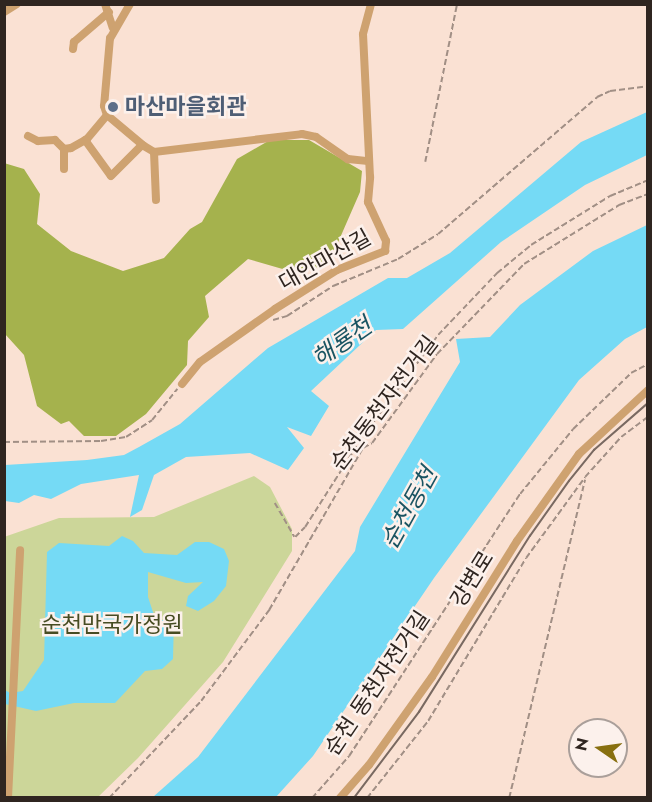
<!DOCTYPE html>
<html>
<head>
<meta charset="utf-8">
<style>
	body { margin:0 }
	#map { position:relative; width:652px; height:802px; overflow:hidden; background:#fae1d3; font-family:Jost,"Noto Sans KR",sans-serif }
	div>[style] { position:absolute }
	.green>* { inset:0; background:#ccd699 }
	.forest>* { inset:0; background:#a5b24d }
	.water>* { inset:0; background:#75daf5 }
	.path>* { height:1.5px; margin-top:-0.75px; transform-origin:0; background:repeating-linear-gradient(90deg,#a18f85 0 6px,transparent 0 9px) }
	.minor>* { height:8px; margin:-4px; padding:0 4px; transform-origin:4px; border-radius:4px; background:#cea270 }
	.tram>* { height:1.5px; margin:-0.75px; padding:0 0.75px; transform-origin:0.75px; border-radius:0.75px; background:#796961 }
	.dots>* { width:16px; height:16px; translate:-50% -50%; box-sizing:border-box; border:3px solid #fcf1ec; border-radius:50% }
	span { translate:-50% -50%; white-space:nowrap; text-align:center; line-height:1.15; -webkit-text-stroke:5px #fcf1ec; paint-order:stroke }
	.service-label { font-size:22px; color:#4e5e75; font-weight:700 }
	.left { translate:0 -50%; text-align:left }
	.street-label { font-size:22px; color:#2f2520 }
	.park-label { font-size:22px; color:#474c23 }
	.water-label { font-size:24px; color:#1a5462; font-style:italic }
	.frame { position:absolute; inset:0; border:6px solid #2f2520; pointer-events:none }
	.north { position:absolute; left:568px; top:718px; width:60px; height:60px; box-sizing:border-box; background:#fcf1ec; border:2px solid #aa9f9a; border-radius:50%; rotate:283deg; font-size:16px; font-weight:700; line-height:24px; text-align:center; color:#2f2520 }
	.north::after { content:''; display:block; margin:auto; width:21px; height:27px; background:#886f0f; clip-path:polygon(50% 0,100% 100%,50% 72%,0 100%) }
</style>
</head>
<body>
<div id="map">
	<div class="green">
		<div style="clip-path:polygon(254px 476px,270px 487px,292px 529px,292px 551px,223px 662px,138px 758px,97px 798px,5px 797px,4px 537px,59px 518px,154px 517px)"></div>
	</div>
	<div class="forest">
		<div style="clip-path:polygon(270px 140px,309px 140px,362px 171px,360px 192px,336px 247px,320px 267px,286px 270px,248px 259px,205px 296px,209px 317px,188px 341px,187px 365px,146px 414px,116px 436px,84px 436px,69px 421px,61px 424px,37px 406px,24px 355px,5px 334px,4px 163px,24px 169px,40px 194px,37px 224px,71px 251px,123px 271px,164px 258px,190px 229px,202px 222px,237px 159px)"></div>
	</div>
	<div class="water">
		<div style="clip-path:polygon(647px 112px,647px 155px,585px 185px,501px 242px,403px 329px,376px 330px,311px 391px,329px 406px,311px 436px,287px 427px,304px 448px,288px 470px,250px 453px,186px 457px,154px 475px,142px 510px,130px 517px,139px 475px,81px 484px,51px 499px,34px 495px,19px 503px,5px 501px,5px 465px,87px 460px,124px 455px,139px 447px,180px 424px,268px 348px,388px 278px,407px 278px,450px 253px,581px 142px)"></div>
		<div style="clip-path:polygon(647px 225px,647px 327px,625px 339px,579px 380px,434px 578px,313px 756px,276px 797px,153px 797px,198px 757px,355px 551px,360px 527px,460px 362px,456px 339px,490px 337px,520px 305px,593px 251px)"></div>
		<div style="clip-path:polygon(122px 536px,133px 541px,144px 553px,177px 555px,195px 542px,209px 542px,224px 549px,229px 561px,226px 586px,214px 601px,198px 611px,186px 606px,188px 596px,203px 582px,186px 583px,148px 572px,148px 597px,156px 621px,174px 618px,173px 659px,162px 669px,145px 671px,115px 703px,74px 703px,36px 711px,5px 704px,5px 690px,10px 693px,23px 691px,44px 660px,47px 552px,59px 543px,109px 546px)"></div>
	</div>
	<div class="path">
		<div style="left:425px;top:162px;width:161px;rotate:-78.6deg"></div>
		<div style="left:273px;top:320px;width:15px;rotate:-16deg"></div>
		<div style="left:287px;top:316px;width:55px;rotate:-33.1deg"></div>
		<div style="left:333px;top:286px;width:70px;rotate:-22.6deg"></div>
		<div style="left:398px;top:259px;width:47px;rotate:-32deg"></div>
		<div style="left:438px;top:234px;width:210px;rotate:-40.7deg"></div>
		<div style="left:597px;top:97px;width:14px;rotate:-25deg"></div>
		<div style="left:610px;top:91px;width:38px;rotate:-7deg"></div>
		<div style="left:4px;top:442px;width:97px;rotate:-0.6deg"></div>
		<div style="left:101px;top:441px;width:25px;rotate:-9deg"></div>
		<div style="left:126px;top:437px;width:31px;rotate:-33deg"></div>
		<div style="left:152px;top:420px;width:40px;rotate:-51deg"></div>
		<div style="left:275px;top:503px;width:39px;rotate:60deg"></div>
		<div style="left:295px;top:537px;width:14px;rotate:-45deg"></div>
		<div style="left:305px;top:527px;width:108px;rotate:-57.5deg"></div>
		<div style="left:363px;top:436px;width:126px;rotate:-53.4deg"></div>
		<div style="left:438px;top:335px;width:86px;rotate:-46.4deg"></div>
		<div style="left:497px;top:273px;width:44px;rotate:-39.5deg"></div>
		<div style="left:531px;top:245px;width:93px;rotate:-31.8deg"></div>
		<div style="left:610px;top:196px;width:41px;rotate:-22.8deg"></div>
		<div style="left:109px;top:798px;width:134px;rotate:-46.5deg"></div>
		<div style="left:201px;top:701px;width:114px;rotate:-53.2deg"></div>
		<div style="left:269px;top:610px;width:187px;rotate:-59.9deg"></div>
		<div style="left:363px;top:448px;width:10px;rotate:-29deg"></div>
		<div style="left:372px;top:443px;width:110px;rotate:-53.9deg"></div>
		<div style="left:437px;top:354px;width:125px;rotate:-46deg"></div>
		<div style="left:524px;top:264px;width:112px;rotate:-31.8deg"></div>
		<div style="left:619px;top:205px;width:31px;rotate:-21deg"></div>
		<div style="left:312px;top:798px;width:56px;rotate:-48.6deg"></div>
		<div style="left:349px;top:756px;width:313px;rotate:-56.9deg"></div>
		<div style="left:520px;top:494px;width:84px;rotate:-50.8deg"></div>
		<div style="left:573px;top:429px;width:81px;rotate:-44deg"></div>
		<div style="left:631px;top:373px;width:19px;rotate:-28deg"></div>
		<div style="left:367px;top:798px;width:98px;rotate:-51.6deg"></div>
		<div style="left:428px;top:721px;width:190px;rotate:-59deg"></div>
		<div style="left:526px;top:558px;width:100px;rotate:-53.9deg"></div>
		<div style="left:585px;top:477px;width:54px;rotate:-48deg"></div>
		<div style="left:621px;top:437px;width:34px;rotate:-37deg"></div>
		<div style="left:509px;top:798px;width:327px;rotate:-76.6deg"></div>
	</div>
	<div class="minor">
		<div style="left:105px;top:4px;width:25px;rotate:72deg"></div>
		<div style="left:130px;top:4px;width:39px;rotate:120deg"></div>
		<div style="left:110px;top:38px;width:68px;rotate:95deg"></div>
		<div style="left:104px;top:106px;width:9px;rotate:72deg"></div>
		<div style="left:107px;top:115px;width:48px;rotate:40deg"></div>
		<div style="left:144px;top:146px;width:12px;rotate:31deg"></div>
		<div style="left:154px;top:152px;width:149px;rotate:-6.9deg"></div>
		<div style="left:302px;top:134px;width:14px;rotate:12deg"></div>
		<div style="left:316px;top:137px;width:39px;rotate:35deg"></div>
		<div style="left:348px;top:159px;width:18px;rotate:6deg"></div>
		<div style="left:4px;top:12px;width:15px;rotate:-32deg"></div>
		<div style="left:73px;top:49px;width:7px;rotate:-82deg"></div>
		<div style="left:74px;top:42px;width:46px;rotate:-40.6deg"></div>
		<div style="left:28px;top:136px;width:11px;rotate:27deg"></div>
		<div style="left:38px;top:141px;width:17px;rotate:-3deg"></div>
		<div style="left:55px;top:140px;width:13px;rotate:45deg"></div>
		<div style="left:64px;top:149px;width:7px;rotate:-8deg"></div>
		<div style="left:71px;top:148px;width:18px;rotate:-29deg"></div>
		<div style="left:87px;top:139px;width:31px;rotate:-50deg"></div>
		<div style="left:85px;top:140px;width:44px;rotate:54.2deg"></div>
		<div style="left:111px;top:176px;width:44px;rotate:-45deg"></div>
		<div style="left:64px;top:149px;width:20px;rotate:90deg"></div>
		<div style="left:154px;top:152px;width:48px;rotate:87.6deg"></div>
		<div style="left:182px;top:384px;width:28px;rotate:-51deg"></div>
		<div style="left:200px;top:362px;width:92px;rotate:-35.2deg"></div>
		<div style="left:275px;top:309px;width:73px;rotate:-32.2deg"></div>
		<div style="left:337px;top:270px;width:52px;rotate:-21.6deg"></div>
		<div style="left:385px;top:251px;width:10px;rotate:-84deg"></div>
		<div style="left:386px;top:241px;width:43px;rotate:-114.8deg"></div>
		<div style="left:368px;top:202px;width:25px;rotate:-85deg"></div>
		<div style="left:370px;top:177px;width:143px;rotate:-92.8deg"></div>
		<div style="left:363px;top:34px;width:31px;rotate:-75deg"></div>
		<div style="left:8px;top:798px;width:248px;rotate:-87.2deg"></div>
		<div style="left:340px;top:798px;width:44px;rotate:-48.7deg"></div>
		<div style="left:369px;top:765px;width:108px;rotate:-54.4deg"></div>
		<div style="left:432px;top:677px;width:160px;rotate:-58deg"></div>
		<div style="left:517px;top:541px;width:107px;rotate:-54.5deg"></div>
		<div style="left:579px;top:454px;width:94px;rotate:-42.8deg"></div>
	</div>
	<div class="tram">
		<div style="left:354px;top:798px;width:108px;rotate:-52.9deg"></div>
		<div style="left:419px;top:712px;width:208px;rotate:-57.8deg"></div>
		<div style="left:530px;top:536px;width:67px;rotate:-54.7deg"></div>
		<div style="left:569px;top:481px;width:40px;rotate:-51deg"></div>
		<div style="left:594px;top:450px;width:72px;rotate:-41deg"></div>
	</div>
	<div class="dots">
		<div style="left:113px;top:107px;background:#5c6f8a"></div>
	</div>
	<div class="service-label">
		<span class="left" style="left:125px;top:107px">마산마을회관</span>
	</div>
	<div class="street-label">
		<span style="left:325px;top:260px;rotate:-29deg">대안마산길</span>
		<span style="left:384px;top:403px;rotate:-53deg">순천동천자전거길</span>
		<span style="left:472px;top:579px;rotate:-58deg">강변로</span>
		<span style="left:377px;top:683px;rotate:-56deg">순천 동천자전거길</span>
	</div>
	<div class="park-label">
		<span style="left:112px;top:625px">순천만국가정원</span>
	</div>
	<div class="water-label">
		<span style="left:342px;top:342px;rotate:-35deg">해룡천</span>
		<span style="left:409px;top:508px;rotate:-61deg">순천동천</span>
	</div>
	<div class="frame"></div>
	<div class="north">N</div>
</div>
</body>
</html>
